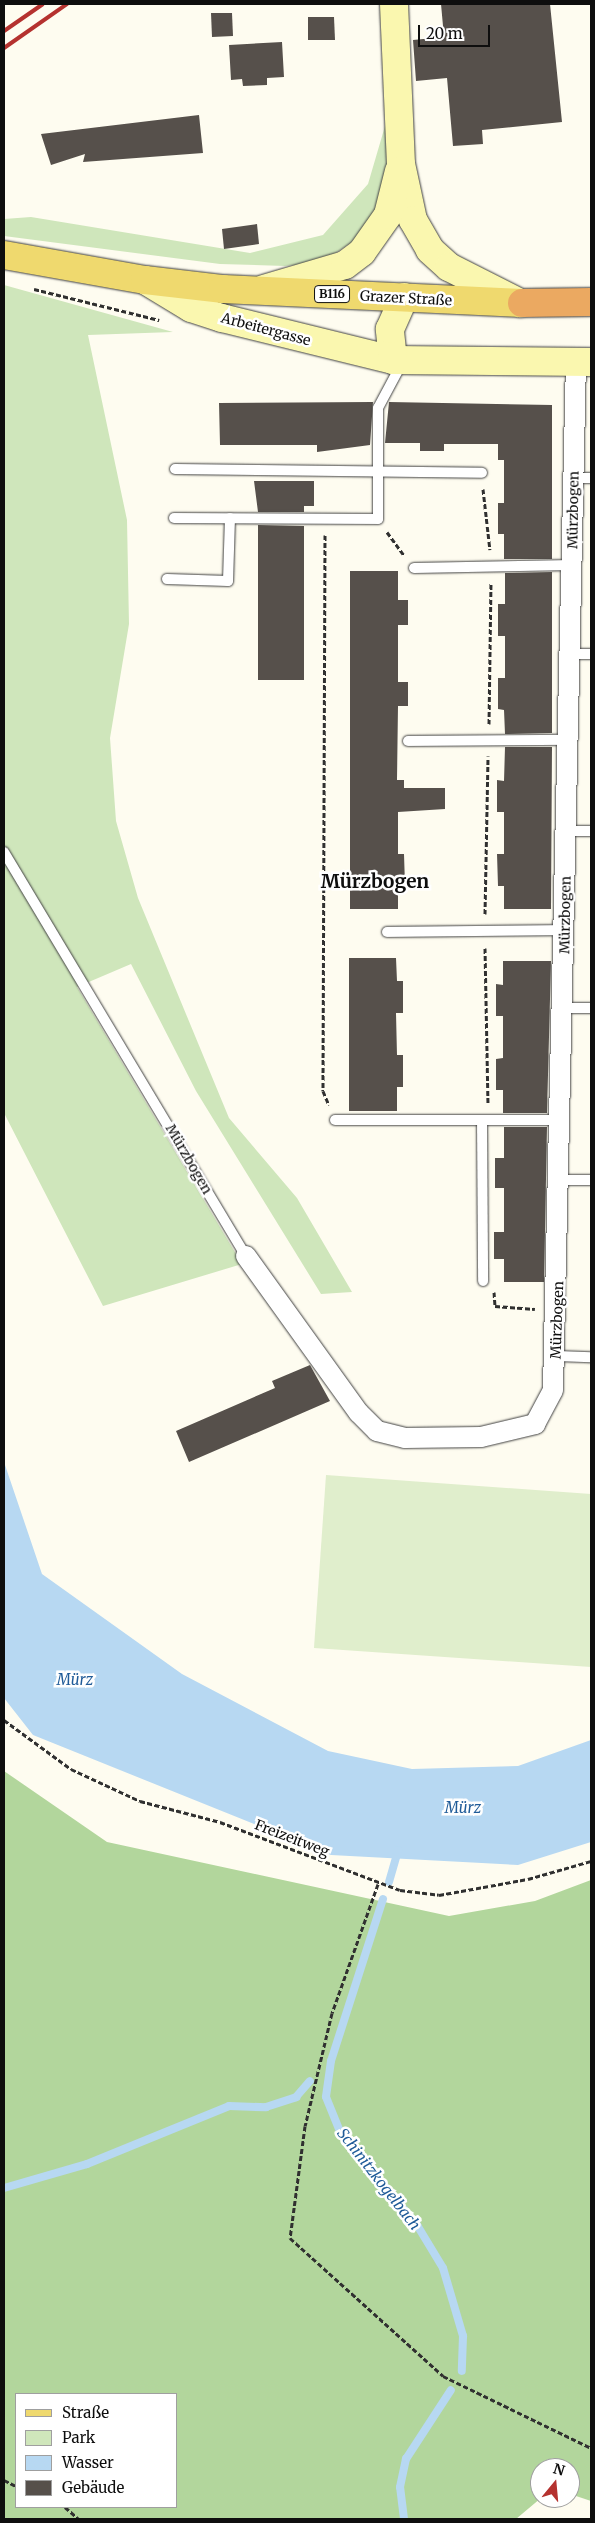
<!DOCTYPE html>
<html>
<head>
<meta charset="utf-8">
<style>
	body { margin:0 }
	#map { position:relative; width:595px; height:2523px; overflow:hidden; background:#fefcf0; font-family:Merriweather,serif }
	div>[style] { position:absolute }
	.green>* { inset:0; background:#cfe6bb }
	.forest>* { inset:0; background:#b2d69c }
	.pitch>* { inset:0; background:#e0eecc }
	.water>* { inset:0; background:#b7d8f2 }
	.stream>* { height:8px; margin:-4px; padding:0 4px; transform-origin:4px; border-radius:4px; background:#b7d8f2 }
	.building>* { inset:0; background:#56504b }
	.path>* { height:3px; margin-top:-1.5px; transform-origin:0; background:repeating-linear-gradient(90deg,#303030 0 5px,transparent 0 7.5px) }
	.roads { filter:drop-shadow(0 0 1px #414141) drop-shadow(0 0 1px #414141) }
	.lane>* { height:10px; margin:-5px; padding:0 5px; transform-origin:5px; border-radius:5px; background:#fff }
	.street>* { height:20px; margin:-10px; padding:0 10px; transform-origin:10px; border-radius:10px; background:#fff }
	.secondary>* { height:28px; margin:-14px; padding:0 14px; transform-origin:14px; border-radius:14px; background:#faf7af }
	.primary>* { height:28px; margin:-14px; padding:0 14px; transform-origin:14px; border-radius:14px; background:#efd96e }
	.highway>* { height:28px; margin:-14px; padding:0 14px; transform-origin:14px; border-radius:14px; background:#eba961 }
	.rail>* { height:4px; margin:-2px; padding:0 2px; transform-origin:2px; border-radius:2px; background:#b5322f }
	span { translate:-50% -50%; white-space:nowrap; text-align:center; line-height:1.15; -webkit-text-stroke:5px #fff; paint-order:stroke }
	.shield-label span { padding:1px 4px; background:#fff; border:1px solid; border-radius:4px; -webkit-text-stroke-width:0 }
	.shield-label { font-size:12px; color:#0e0e0e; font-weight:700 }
	.street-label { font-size:14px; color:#0e0e0e }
	.water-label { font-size:15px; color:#1f5b98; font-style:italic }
	.district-label { font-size:19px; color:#0e0e0e; font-weight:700 }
	.frame { position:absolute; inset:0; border:5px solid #0e0e0e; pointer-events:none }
	.legend { position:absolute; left:15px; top:2393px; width:162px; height:115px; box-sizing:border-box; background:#fff; border:1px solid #9f9f9f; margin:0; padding:6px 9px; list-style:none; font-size:15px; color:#0e0e0e }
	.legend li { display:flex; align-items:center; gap:10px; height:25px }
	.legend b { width:25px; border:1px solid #9f9f9f }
	.north { position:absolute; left:530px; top:2458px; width:50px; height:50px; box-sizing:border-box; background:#fff; border:1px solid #9f9f9f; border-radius:50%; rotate:17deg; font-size:14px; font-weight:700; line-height:20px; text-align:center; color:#0e0e0e }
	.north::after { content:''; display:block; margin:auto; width:18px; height:22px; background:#b5322f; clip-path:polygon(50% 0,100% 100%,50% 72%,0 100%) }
	.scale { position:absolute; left:418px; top:25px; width:72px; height:22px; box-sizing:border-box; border:2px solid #0e0e0e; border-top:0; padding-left:6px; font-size:15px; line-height:18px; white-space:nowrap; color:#0e0e0e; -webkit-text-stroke:4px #fff; paint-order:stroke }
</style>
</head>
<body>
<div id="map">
	<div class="green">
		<div style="clip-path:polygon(385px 126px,388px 182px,381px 207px,364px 234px,322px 262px,285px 266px,220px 264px,4px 236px,4px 219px,31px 217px,250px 253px,323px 235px,368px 184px)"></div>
		<div style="clip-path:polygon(4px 285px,173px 332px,88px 335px,127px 520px,129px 624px,110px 738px,116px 821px,138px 898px,229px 1118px,297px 1198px,352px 1292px,321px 1294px,196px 1091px,131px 964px,77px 987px,242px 1264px,103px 1306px,4px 1113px)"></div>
	</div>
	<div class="forest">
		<div style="clip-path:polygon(evenodd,4px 1771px,107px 1842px,449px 1916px,535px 1901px,591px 1880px,591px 2501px,570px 2494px,570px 2468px,540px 2468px,541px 2498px,516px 2519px,4px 2519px,4px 1771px,16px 2394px,176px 2394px,176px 2507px,16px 2507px,16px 2394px)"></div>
	</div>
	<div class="pitch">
		<div style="clip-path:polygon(326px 1475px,591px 1494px,591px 1667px,314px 1648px)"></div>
	</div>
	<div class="water">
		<div style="clip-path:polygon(4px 1462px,42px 1574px,182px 1674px,328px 1751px,412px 1769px,518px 1766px,591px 1740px,591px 1842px,518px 1865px,331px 1855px,33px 1735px,4px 1698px)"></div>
	</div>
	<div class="stream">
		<div style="left:389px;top:1882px;width:33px;rotate:-74deg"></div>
		<div style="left:383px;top:1899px;width:170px;rotate:107.8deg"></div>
		<div style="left:331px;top:2061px;width:36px;rotate:98deg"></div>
		<div style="left:326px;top:2097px;width:40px;rotate:68deg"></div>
		<div style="left:341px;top:2134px;width:119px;rotate:50.1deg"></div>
		<div style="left:417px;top:2225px;width:50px;rotate:58.8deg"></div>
		<div style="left:443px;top:2268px;width:71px;rotate:73.6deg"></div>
		<div style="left:463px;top:2336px;width:35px;rotate:92deg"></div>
		<div style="left:4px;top:2188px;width:86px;rotate:-16.1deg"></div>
		<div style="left:87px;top:2164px;width:153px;rotate:-22.2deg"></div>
		<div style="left:229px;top:2106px;width:37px;rotate:2deg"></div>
		<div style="left:266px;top:2107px;width:32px;rotate:-18deg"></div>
		<div style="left:296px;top:2097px;width:21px;rotate:-49deg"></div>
		<div style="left:404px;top:2519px;width:32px;rotate:-97deg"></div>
		<div style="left:400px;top:2487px;width:29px;rotate:-78deg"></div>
		<div style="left:406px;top:2459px;width:82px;rotate:-56.9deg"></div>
	</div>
	<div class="building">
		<div style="clip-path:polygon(441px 4px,550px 4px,562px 122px,482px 130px,483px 144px,453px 146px,447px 78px,416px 81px,413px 40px,444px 37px)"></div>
		<div style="clip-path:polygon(211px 13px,232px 13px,233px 36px,212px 37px)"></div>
		<div style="clip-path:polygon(308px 17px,334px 17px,335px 40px,308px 40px)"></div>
		<div style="clip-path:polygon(282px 42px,284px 77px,267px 78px,267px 85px,243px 86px,242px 79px,231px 80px,229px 45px)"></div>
		<div style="clip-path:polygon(199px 115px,203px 153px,83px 162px,85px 154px,51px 165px,41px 134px)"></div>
		<div style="clip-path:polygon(257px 224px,259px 244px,224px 249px,222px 229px)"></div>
		<div style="clip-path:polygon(373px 402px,370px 445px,317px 452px,317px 445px,220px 445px,219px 403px)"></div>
		<div style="clip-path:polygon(389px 402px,552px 405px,552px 559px,504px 559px,504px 534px,498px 534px,498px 503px,504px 503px,504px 460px,498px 460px,498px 444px,444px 444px,444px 451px,420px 451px,420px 443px,385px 443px)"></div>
		<div style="clip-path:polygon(254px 481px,314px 481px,314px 506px,304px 506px,304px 512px,258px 512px)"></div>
		<div style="clip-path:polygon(258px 525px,304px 526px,304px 680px,258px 680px)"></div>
		<div style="clip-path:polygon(350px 571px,398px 571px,398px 600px,408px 600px,408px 625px,398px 625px,398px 682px,408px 682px,408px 706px,398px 706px,397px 780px,404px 780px,404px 788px,445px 788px,445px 809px,398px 812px,398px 854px,404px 854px,405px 885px,398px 885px,398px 909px,350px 909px)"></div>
		<div style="clip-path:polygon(552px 572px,552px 733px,505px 734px,504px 710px,498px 709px,498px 678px,505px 678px,505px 636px,498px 636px,498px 604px,505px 604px,505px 573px)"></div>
		<div style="clip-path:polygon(505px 747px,552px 747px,551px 909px,504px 909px,504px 886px,498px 886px,497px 854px,504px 854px,504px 812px,497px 812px,497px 780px,504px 781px)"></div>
		<div style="clip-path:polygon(349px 958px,396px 958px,397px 981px,403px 981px,403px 1013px,396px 1013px,397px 1055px,403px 1055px,403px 1087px,397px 1087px,397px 1111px,349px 1111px)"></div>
		<div style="clip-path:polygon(503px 961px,551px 961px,547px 1113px,503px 1113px,503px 1090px,496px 1090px,496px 1059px,503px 1058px,503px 1016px,496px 1016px,496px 984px,503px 985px)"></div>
		<div style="clip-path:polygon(504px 1127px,547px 1127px,544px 1282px,504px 1282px,504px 1259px,494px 1259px,494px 1232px,504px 1232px,504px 1188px,495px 1188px,495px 1158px,504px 1158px)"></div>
		<div style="clip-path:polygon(310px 1365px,330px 1401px,189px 1462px,176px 1431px,275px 1388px,272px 1381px)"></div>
	</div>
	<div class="path">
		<div style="left:34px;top:289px;width:129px;rotate:13.9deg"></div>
		<div style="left:483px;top:489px;width:61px;rotate:83.5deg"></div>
		<div style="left:387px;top:532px;width:29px;rotate:54deg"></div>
		<div style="left:325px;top:535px;width:556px;rotate:90.21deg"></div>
		<div style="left:323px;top:1091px;width:15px;rotate:67deg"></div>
		<div style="left:489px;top:724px;width:141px;rotate:-89.2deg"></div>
		<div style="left:485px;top:914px;width:158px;rotate:-88.9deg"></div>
		<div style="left:485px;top:948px;width:156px;rotate:88.9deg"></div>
		<div style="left:494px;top:1292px;width:14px;rotate:86deg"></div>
		<div style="left:495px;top:1306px;width:40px;rotate:4.3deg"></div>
		<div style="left:4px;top:1720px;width:83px;rotate:36.2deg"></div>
		<div style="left:71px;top:1769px;width:76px;rotate:24.9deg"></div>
		<div style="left:140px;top:1801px;width:83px;rotate:14.7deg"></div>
		<div style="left:220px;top:1822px;width:192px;rotate:20.7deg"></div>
		<div style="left:400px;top:1890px;width:39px;rotate:7deg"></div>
		<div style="left:439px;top:1895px;width:90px;rotate:-10.2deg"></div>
		<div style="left:528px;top:1879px;width:66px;rotate:-15.9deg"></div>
		<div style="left:378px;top:1884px;width:137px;rotate:109.6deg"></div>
		<div style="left:332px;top:2013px;width:116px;rotate:103.4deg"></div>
		<div style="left:305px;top:2126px;width:113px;rotate:97.6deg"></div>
		<div style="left:290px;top:2238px;width:206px;rotate:42deg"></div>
		<div style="left:443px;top:2376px;width:165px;rotate:25.9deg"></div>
		<div style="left:4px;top:2480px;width:13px;rotate:27deg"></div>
		<div style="left:65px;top:2507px;width:18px;rotate:41deg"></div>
	</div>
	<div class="roads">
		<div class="lane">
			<div style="left:175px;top:469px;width:307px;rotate:0.7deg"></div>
			<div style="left:574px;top:478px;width:17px"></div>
			<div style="left:174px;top:518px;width:204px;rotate:0.3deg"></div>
			<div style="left:378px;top:519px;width:111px;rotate:-90deg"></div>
			<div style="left:378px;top:408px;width:51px;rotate:-61.9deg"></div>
			<div style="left:414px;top:568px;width:158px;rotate:-1.1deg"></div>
			<div style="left:167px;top:579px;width:61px;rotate:1.9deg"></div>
			<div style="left:228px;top:581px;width:63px;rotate:-88.2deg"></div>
			<div style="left:570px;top:654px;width:21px"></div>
			<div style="left:408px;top:741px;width:161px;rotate:-0.4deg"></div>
			<div style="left:567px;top:831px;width:24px"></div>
			<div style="left:4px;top:852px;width:471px;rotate:59.1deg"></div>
			<div style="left:387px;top:932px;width:178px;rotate:-0.6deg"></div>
			<div style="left:564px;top:1008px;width:27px"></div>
			<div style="left:335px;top:1120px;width:226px"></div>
			<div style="left:482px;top:1120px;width:161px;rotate:89.6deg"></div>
			<div style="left:560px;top:1180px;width:31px"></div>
			<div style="left:557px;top:1356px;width:34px;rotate:2deg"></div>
		</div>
		<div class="street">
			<div style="left:246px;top:1256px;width:193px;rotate:54.3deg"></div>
			<div style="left:359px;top:1413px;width:25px;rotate:45deg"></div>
			<div style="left:377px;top:1431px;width:29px;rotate:14deg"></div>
			<div style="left:405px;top:1438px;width:76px;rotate:-0.8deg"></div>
			<div style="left:481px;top:1437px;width:56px;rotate:-13.5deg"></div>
			<div style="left:535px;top:1424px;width:38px;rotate:-62deg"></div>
			<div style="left:553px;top:1390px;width:1029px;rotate:-88.72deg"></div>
		</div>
		<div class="secondary">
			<div style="left:394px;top:4px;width:160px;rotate:87.5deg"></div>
			<div style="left:401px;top:164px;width:57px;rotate:77.9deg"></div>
			<div style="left:413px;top:220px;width:34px;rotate:60deg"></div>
			<div style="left:430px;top:250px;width:25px;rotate:42deg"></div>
			<div style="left:449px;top:267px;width:80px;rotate:26.9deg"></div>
			<div style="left:145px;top:280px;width:54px;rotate:31.3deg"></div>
			<div style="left:191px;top:308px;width:33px;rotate:18deg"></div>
			<div style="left:222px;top:318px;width:176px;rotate:13.8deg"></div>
			<div style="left:393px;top:360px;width:198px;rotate:0.6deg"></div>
			<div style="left:264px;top:289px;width:84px;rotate:-16.5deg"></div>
			<div style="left:345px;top:265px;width:21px;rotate:-37deg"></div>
			<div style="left:362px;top:252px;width:45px;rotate:-54.9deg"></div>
			<div style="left:388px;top:215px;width:45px;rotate:-76deg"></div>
			<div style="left:393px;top:360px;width:31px;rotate:-96deg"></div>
			<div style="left:390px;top:329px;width:35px;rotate:-66deg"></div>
		</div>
		<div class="primary">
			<div style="left:4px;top:255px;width:143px;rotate:10.1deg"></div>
			<div style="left:145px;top:280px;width:79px;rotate:6.6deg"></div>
			<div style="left:223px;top:289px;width:299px;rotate:2.7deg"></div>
		</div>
		<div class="highway">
			<div style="left:522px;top:303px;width:69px;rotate:-0.8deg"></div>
		</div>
	</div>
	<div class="rail">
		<div style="left:4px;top:31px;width:47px;rotate:-34.7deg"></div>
		<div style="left:4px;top:48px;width:77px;rotate:-34.9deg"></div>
	</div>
	<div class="shield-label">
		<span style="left:332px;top:294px">B116</span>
	</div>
	<div class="street-label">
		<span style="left:406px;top:298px;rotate:3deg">Grazer Straße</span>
		<span style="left:266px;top:329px;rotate:15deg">Arbeitergasse</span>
		<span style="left:573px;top:510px;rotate:-89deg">Mürzbogen</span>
		<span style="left:565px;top:915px;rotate:-89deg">Mürzbogen</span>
		<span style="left:189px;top:1159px;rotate:60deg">Mürzbogen</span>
		<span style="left:557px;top:1320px;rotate:-88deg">Mürzbogen</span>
		<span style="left:292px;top:1838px;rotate:21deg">Freizeitweg</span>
	</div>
	<div class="water-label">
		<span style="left:75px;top:1680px">Mürz</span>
		<span style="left:463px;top:1808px">Mürz</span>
		<span style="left:379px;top:2179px;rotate:52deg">Schinitzkogelbach</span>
	</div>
	<div class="district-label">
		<span style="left:375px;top:882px">Mürzbogen</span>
	</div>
	<div class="frame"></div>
	<ul class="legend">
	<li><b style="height:6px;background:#efd96e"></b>Straße</li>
	<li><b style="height:14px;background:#cfe6bb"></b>Park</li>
	<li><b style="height:14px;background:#b7d8f2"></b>Wasser</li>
	<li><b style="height:14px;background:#56504b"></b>Gebäude</li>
	</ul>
	<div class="north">N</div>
	<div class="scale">20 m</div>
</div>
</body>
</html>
